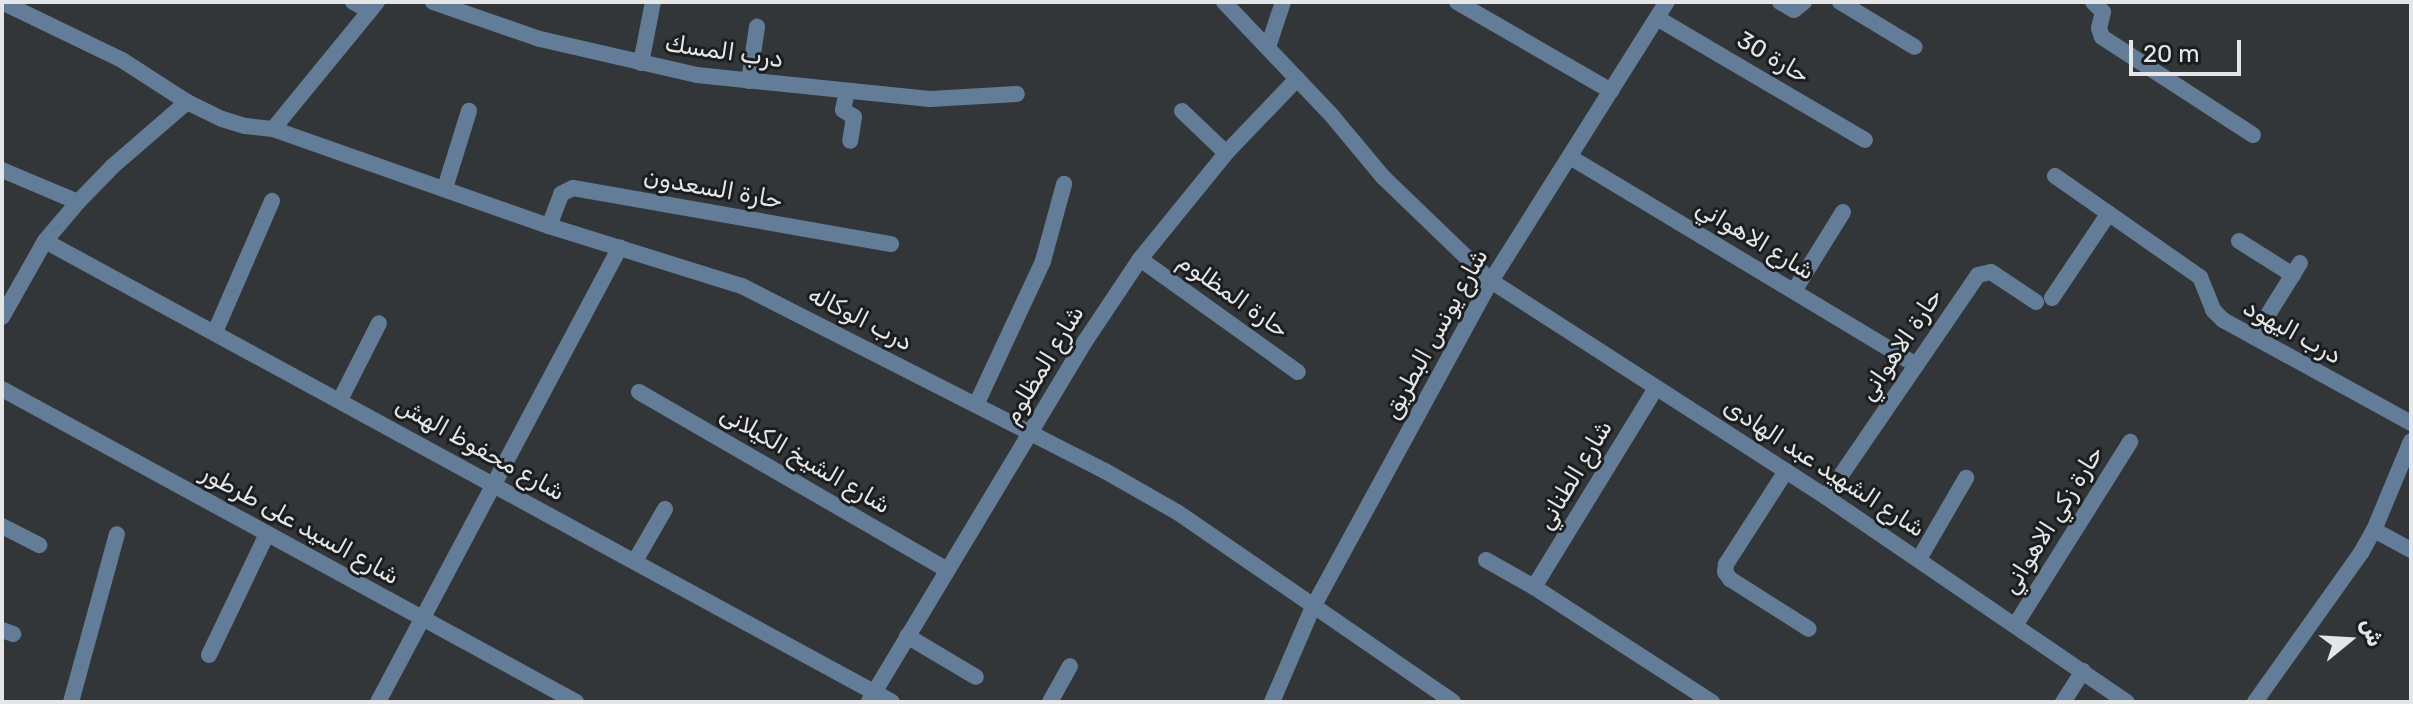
<!DOCTYPE html>
<html>
<head>
<meta charset="utf-8">
<style>
	body { margin:0 }
	#map { position:relative; width:2413px; height:704px; overflow:hidden; background:#333639; font-family:Rubik,Cairo,sans-serif }
	div>[style] { position:absolute }
	.minor>* { height:16px; margin:-8px; padding:0 8px; transform-origin:8px; border-radius:8px; background:#637d99 }
	span { translate:-50% -50%; white-space:nowrap; text-align:center; line-height:1.15; -webkit-text-stroke:6px #1c1d1e; paint-order:stroke }
	.street-label { font-size:24px; color:#e4e6e8 }
	.frame { position:absolute; inset:0; border:4px solid #e4e6e8; pointer-events:none }
	.north { position:absolute; left:2309px; top:600px; width:80px; height:80px; -webkit-text-stroke:6px #1c1d1e; paint-order:stroke; rotate:72deg; font-size:22px; font-weight:700; line-height:32px; text-align:center; color:#e4e6e8 }
	.north::after { content:''; display:block; margin:auto; width:28px; height:36px; background:#e4e6e8; clip-path:polygon(50% 0,100% 100%,50% 72%,0 100%) }
	.scale { position:absolute; left:2129px; top:40px; width:112px; height:36px; box-sizing:border-box; border:4px solid #e4e6e8; border-top:0; padding-left:10px; font-size:24px; line-height:28px; white-space:nowrap; color:#e4e6e8; -webkit-text-stroke:6px #1c1d1e; paint-order:stroke }
</style>
</head>
<body>
<div id="map">
	<div class="minor">
		<div style="left:2px;top:2px;width:133px;rotate:25.8deg"></div>
		<div style="left:122px;top:60px;width:77px;rotate:32.9deg"></div>
		<div style="left:187px;top:102px;width:39px;rotate:26deg"></div>
		<div style="left:222px;top:119px;width:24px;rotate:17deg"></div>
		<div style="left:245px;top:126px;width:28px;rotate:6deg"></div>
		<div style="left:273px;top:129px;width:293px;rotate:19.4deg"></div>
		<div style="left:549px;top:226px;width:202px;rotate:17.3deg"></div>
		<div style="left:742px;top:286px;width:407px;rotate:27deg"></div>
		<div style="left:1105px;top:471px;width:83px;rotate:29.7deg"></div>
		<div style="left:1177px;top:512px;width:335px;rotate:34.5deg"></div>
		<div style="left:353px;top:2px;width:19px;rotate:28deg"></div>
		<div style="left:433px;top:2px;width:113px;rotate:19.1deg"></div>
		<div style="left:540px;top:39px;width:161px;rotate:12.9deg"></div>
		<div style="left:697px;top:75px;width:234px;rotate:5.9deg"></div>
		<div style="left:930px;top:99px;width:87px;rotate:-3.3deg"></div>
		<div style="left:1224px;top:2px;width:158px;rotate:46.5deg"></div>
		<div style="left:1333px;top:117px;width:78px;rotate:50.2deg"></div>
		<div style="left:1383px;top:177px;width:150px;rotate:43.9deg"></div>
		<div style="left:1491px;top:281px;width:399px;rotate:32.8deg"></div>
		<div style="left:1826px;top:497px;width:364px;rotate:34.3deg"></div>
		<div style="left:1457px;top:2px;width:178px;rotate:30deg"></div>
		<div style="left:1780px;top:2px;width:16px;rotate:30deg"></div>
		<div style="left:1794px;top:10px;width:13px;rotate:-39deg"></div>
		<div style="left:1840px;top:2px;width:87px;rotate:31deg"></div>
		<div style="left:2093px;top:2px;width:14px;rotate:45deg"></div>
		<div style="left:2103px;top:12px;width:16px;rotate:104deg"></div>
		<div style="left:2099px;top:28px;width:9px;rotate:72deg"></div>
		<div style="left:2102px;top:37px;width:180px;rotate:33deg"></div>
		<div style="left:1657px;top:18px;width:241px;rotate:30.4deg"></div>
		<div style="left:1268px;top:47px;width:47px;rotate:-71.6deg"></div>
		<div style="left:641px;top:63px;width:62px;rotate:-78.9deg"></div>
		<div style="left:749px;top:81px;width:55px;rotate:-81.6deg"></div>
		<div style="left:847px;top:92px;width:18px;rotate:103deg"></div>
		<div style="left:843px;top:110px;width:13px;rotate:32deg"></div>
		<div style="left:854px;top:117px;width:24px;rotate:99deg"></div>
		<div style="left:1182px;top:111px;width:61px;rotate:43.7deg"></div>
		<div style="left:273px;top:129px;width:164px;rotate:-50.7deg"></div>
		<div style="left:1570px;top:157px;width:404px;rotate:31deg"></div>
		<div style="left:2px;top:170px;width:82px;rotate:22.8deg"></div>
		<div style="left:2055px;top:176px;width:177px;rotate:34.9deg"></div>
		<div style="left:2200px;top:277px;width:35px;rotate:68deg"></div>
		<div style="left:2213px;top:310px;width:14px;rotate:45deg"></div>
		<div style="left:2223px;top:320px;width:214px;rotate:28.7deg"></div>
		<div style="left:445px;top:188px;width:81px;rotate:-72.7deg"></div>
		<div style="left:549px;top:226px;width:34px;rotate:-69deg"></div>
		<div style="left:561px;top:194px;width:13px;rotate:-27deg"></div>
		<div style="left:573px;top:188px;width:323px;rotate:10deg"></div>
		<div style="left:45px;top:241px;width:964px;rotate:28.56deg"></div>
		<div style="left:2239px;top:241px;width:64px;rotate:32.2deg"></div>
		<div style="left:1140px;top:259px;width:194px;rotate:35.6deg"></div>
		<div style="left:1794px;top:291px;width:93px;rotate:-58.2deg"></div>
		<div style="left:2052px;top:298px;width:102px;rotate:-56.2deg"></div>
		<div style="left:2px;top:317px;width:87px;rotate:-60.5deg"></div>
		<div style="left:45px;top:241px;width:51px;rotate:-49.8deg"></div>
		<div style="left:78px;top:202px;width:50px;rotate:-45.8deg"></div>
		<div style="left:113px;top:166px;width:98px;rotate:-40.9deg"></div>
		<div style="left:215px;top:332px;width:143px;rotate:-66.5deg"></div>
		<div style="left:2254px;top:337px;width:87px;rotate:-58.1deg"></div>
		<div style="left:2px;top:389px;width:654px;rotate:28.6deg"></div>
		<div style="left:639px;top:392px;width:354px;rotate:30deg"></div>
		<div style="left:340px;top:400px;width:86px;rotate:-63.1deg"></div>
		<div style="left:976px;top:405px;width:159px;rotate:-65deg"></div>
		<div style="left:1043px;top:261px;width:80px;rotate:-74.7deg"></div>
		<div style="left:1786px;top:471px;width:111px;rotate:122.8deg"></div>
		<div style="left:1726px;top:564px;width:8px;rotate:97deg"></div>
		<div style="left:1725px;top:572px;width:9px;rotate:54deg"></div>
		<div style="left:1730px;top:579px;width:93px;rotate:32.3deg"></div>
		<div style="left:1826px;top:497px;width:269px;rotate:-55.6deg"></div>
		<div style="left:1978px;top:275px;width:13px;rotate:-13deg"></div>
		<div style="left:1991px;top:272px;width:54px;rotate:33.7deg"></div>
		<div style="left:2px;top:526px;width:42px;rotate:27.2deg"></div>
		<div style="left:2374px;top:530px;width:42px;rotate:28.4deg"></div>
		<div style="left:1919px;top:559px;width:94px;rotate:-59.9deg"></div>
		<div style="left:1486px;top:560px;width:55px;rotate:29.4deg"></div>
		<div style="left:1534px;top:587px;width:212px;rotate:32.9deg"></div>
		<div style="left:635px;top:561px;width:60px;rotate:-60deg"></div>
		<div style="left:1534px;top:587px;width:233px;rotate:-58.5deg"></div>
		<div style="left:2016px;top:624px;width:215px;rotate:-57.9deg"></div>
		<div style="left:2px;top:630px;width:12px;rotate:20deg"></div>
		<div style="left:907px;top:636px;width:80px;rotate:30.7deg"></div>
		<div style="left:209px;top:655px;width:134px;rotate:-64.4deg"></div>
		<div style="left:869px;top:701px;width:418px;rotate:-59deg"></div>
		<div style="left:1084px;top:343px;width:101px;rotate:-56.3deg"></div>
		<div style="left:1140px;top:259px;width:136px;rotate:-50.9deg"></div>
		<div style="left:1226px;top:153px;width:103px;rotate:-46.2deg"></div>
		<div style="left:71px;top:702px;width:174px;rotate:-74.7deg"></div>
		<div style="left:378px;top:702px;width:515px;rotate:-61.99deg"></div>
		<div style="left:1050px;top:702px;width:41px;rotate:-60.9deg"></div>
		<div style="left:1272px;top:702px;width:103px;rotate:-66.7deg"></div>
		<div style="left:1313px;top:607px;width:371px;rotate:-61.4deg"></div>
		<div style="left:1491px;top:281px;width:330px;rotate:-57.8deg"></div>
		<div style="left:2063px;top:702px;width:37px;rotate:-57deg"></div>
		<div style="left:2255px;top:702px;width:183px;rotate:-54.6deg"></div>
		<div style="left:2361px;top:553px;width:26px;rotate:-61deg"></div>
		<div style="left:2374px;top:530px;width:96px;rotate:-67.4deg"></div>
	</div>
	<div class="street-label">
		<span style="left:724px;top:52px;rotate:8deg">درب المسك</span>
		<span style="left:1773px;top:58px;rotate:30deg">حارة 30</span>
		<span style="left:713px;top:189px;rotate:10deg">حارة السعدون</span>
		<span style="left:1755px;top:240px;rotate:31deg">شارع الاهواني</span>
		<span style="left:1233px;top:296px;rotate:35deg">حارة المظلوم</span>
		<span style="left:860px;top:319px;rotate:27deg">درب الوكاله</span>
		<span style="left:2292px;top:332px;rotate:29deg">درب اليهود</span>
		<span style="left:1436px;top:334px;rotate:-61deg">شارع يونس البطريق</span>
		<span style="left:1901px;top:345px;rotate:-56deg">حارة الاهواني</span>
		<span style="left:1044px;top:365px;rotate:-59deg">شارع المظلوم</span>
		<span style="left:480px;top:449px;rotate:29deg">شارع محفوظ الهش</span>
		<span style="left:805px;top:460px;rotate:30deg">شارع الشيخ الكيلانى</span>
		<span style="left:1824px;top:468px;rotate:33deg">شارع الشهيد عبد الهادى</span>
		<span style="left:1575px;top:475px;rotate:-59deg">شارع الطناني</span>
		<span style="left:2053px;top:520px;rotate:-58deg">حارة زكي الاهواني</span>
		<span style="left:300px;top:525px;rotate:29deg">شارع السيد على طرطور</span>
	</div>
	<div class="frame"></div>
	<div class="north">ش</div>
	<div class="scale">20 m</div>
</div>
</body>
</html>
